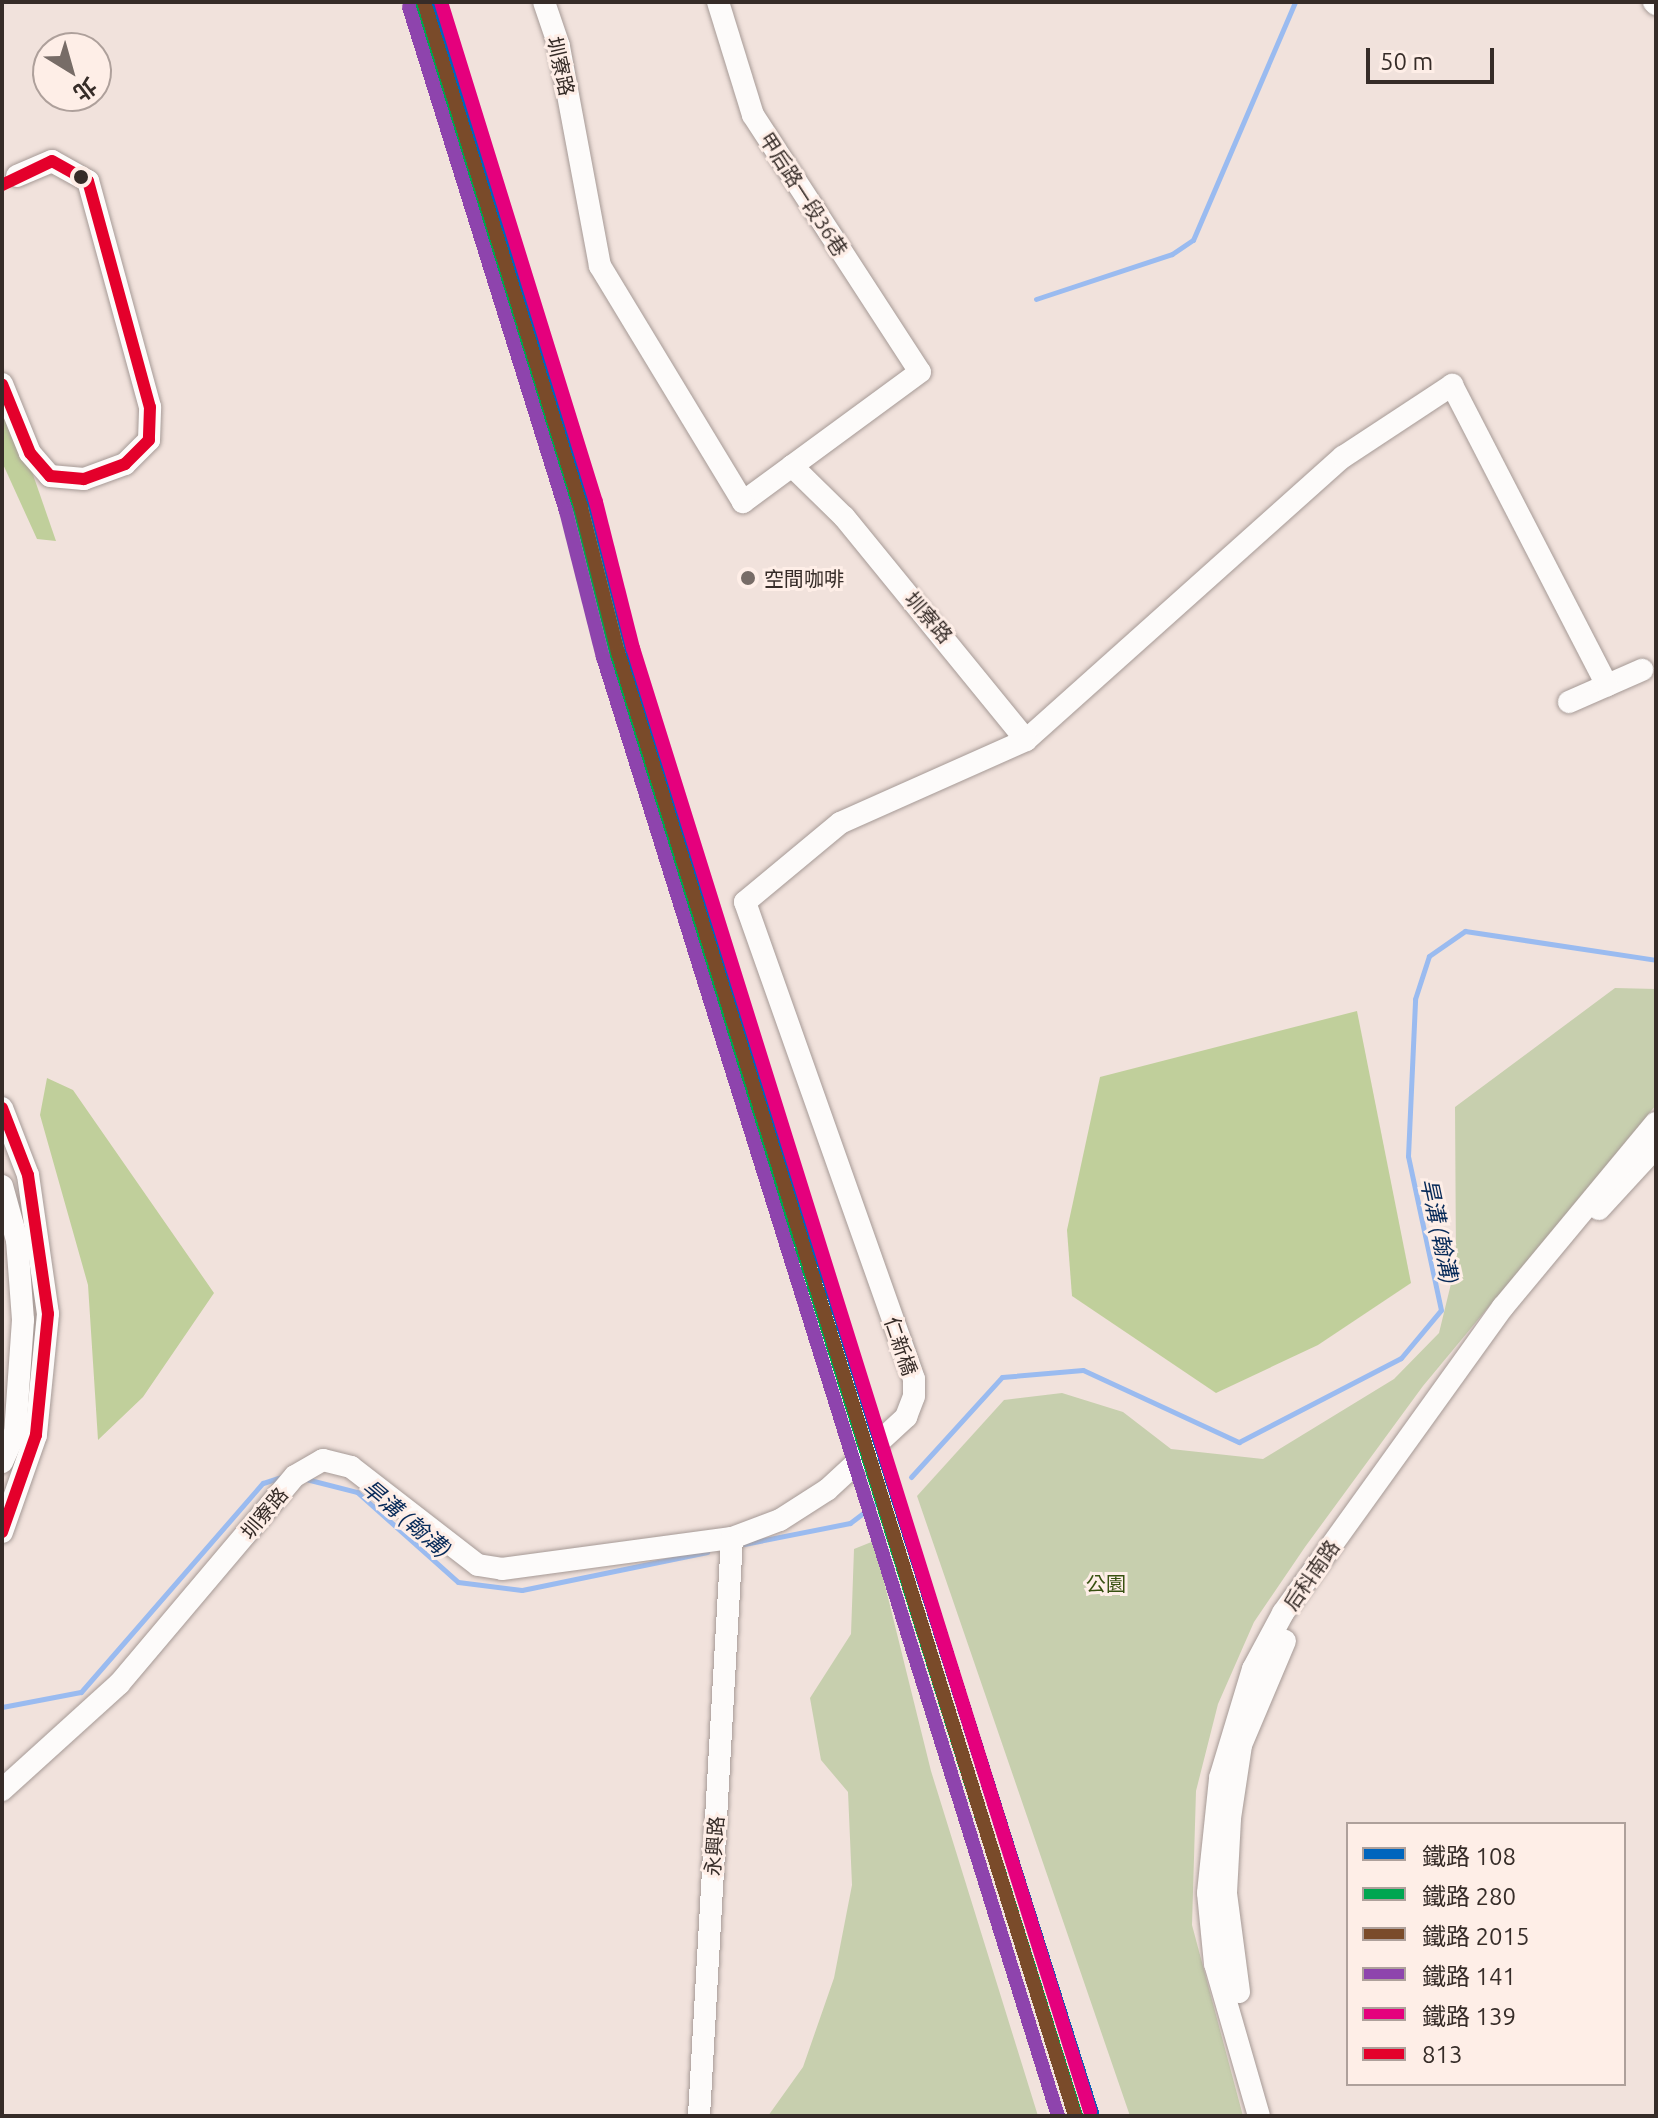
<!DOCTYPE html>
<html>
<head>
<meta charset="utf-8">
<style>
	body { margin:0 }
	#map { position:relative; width:1658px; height:2118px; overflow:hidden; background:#f1e2dc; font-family:Ubuntu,"Noto Sans TC",sans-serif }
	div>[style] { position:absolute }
	.green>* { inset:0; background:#c7cfae }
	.forest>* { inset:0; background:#c0cf9b }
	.stream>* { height:5px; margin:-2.5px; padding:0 2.5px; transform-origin:2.5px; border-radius:2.5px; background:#9abbf0 }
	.roads { filter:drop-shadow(0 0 2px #a69a96) drop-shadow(0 0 2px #a69a96) }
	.minor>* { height:22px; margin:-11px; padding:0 11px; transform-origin:11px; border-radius:11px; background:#fdfbfa }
	.bus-1>* { height:12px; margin:-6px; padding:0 6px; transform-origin:6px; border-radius:6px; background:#e4002b }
	.rail-1>* { height:14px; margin:-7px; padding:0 7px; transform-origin:7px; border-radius:7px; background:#0065bd }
	.rail-2>* { height:14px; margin:-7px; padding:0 7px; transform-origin:7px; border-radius:7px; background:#00a651 }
	.rail-3>* { height:14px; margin:-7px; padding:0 7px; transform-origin:7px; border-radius:7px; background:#7a4b2a }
	.rail-4>* { height:14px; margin:-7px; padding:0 7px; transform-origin:7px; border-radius:7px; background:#8e44ad }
	.rail-5>* { height:14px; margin:-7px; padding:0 7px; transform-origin:7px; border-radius:7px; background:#e5007d }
	.dots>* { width:22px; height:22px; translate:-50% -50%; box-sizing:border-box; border:4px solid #feeee7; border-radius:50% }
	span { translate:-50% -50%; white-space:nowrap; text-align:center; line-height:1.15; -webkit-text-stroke:6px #feeee7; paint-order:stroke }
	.street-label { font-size:20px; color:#362c28 }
	.poi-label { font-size:20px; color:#362c28 }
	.left { translate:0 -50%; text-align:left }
	.park-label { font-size:20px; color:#385111 }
	.water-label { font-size:22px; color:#062958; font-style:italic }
	.frame { position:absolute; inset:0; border:4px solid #362c28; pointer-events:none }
	.legend { position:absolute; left:1346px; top:1822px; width:280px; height:264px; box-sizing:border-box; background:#feeee7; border:2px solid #aea09b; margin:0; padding:10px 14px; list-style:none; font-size:24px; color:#362c28 }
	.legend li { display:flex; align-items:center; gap:16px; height:40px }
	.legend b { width:40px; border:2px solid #aea09b }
	.north { position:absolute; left:32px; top:32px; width:80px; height:80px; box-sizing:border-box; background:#feeee7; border:2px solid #aea09b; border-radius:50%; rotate:143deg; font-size:22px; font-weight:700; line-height:32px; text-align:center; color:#362c28 }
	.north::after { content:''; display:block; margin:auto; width:28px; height:36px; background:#776c67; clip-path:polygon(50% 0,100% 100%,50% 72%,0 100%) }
	.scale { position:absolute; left:1366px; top:48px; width:128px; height:36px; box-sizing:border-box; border:4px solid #362c28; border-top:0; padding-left:10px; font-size:24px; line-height:28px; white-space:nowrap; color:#362c28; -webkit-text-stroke:6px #feeee7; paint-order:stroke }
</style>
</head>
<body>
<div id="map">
	<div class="green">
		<div style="clip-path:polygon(1615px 988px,1656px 989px,1656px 1105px,1423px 1386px,1305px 1547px,1254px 1622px,1218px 1704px,1196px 1791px,1192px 1925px,1243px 2116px,1130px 2116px,917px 1496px,1004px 1400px,1062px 1393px,1123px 1412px,1171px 1449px,1263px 1459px,1394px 1379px,1439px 1333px,1456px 1263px,1455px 1107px)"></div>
		<div style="clip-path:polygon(874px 1541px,931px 1771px,1038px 2116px,768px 2116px,803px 2067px,834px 1978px,852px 1885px,848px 1792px,821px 1760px,810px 1698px,851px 1634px,854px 1549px)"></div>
	</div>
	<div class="forest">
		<div style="clip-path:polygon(2px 385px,56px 541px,37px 539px,2px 462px)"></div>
		<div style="clip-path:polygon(1357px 1011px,1411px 1283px,1318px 1345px,1216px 1393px,1072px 1296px,1067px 1230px,1100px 1077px)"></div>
		<div style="clip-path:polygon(47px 1078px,73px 1090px,214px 1293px,143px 1397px,98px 1440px,88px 1285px,40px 1115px)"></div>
	</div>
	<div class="stream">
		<div style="left:1036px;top:299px;width:143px;rotate:-18.3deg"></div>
		<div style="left:1172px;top:254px;width:25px;rotate:-34deg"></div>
		<div style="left:1193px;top:240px;width:259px;rotate:-66.8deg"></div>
		<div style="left:911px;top:1477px;width:135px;rotate:-47.7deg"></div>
		<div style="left:1002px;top:1377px;width:81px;rotate:-4.9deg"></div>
		<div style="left:1083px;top:1370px;width:172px;rotate:24.8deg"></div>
		<div style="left:1239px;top:1442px;width:182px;rotate:-27.4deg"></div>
		<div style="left:1401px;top:1358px;width:62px;rotate:-50.2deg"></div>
		<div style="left:1441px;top:1310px;width:157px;rotate:-102.1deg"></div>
		<div style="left:1408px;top:1156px;width:157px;rotate:-87.4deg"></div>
		<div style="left:1415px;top:999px;width:45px;rotate:-72deg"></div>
		<div style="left:1429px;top:956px;width:44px;rotate:-34.8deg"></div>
		<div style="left:1465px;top:931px;width:193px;rotate:8.6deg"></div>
		<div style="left:306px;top:1479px;width:53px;rotate:14.3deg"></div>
		<div style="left:357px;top:1492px;width:135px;rotate:41.7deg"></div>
		<div style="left:458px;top:1582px;width:64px;rotate:7.1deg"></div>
		<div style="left:522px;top:1590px;width:189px;rotate:-11.6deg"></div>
		<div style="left:744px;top:1544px;width:108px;rotate:-11.2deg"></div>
		<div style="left:850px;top:1523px;width:31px;rotate:-37deg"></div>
		<div style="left:2px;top:1707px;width:80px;rotate:-10.8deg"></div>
		<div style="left:81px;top:1692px;width:277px;rotate:-49deg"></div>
		<div style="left:263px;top:1483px;width:26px;rotate:-18deg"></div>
	</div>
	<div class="roads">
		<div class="minor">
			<div style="left:718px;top:2px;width:118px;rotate:72.8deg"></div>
			<div style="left:753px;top:115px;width:306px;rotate:57deg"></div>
			<div style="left:920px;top:372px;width:159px;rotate:143.7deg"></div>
			<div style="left:1654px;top:2px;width:3px;rotate:45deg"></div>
			<div style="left:2px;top:384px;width:74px;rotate:67.9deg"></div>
			<div style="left:30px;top:453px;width:30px;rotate:49deg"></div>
			<div style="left:50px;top:476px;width:34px;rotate:5deg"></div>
			<div style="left:84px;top:479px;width:44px;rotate:-20.1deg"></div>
			<div style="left:125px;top:464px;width:34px;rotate:-45deg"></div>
			<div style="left:149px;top:440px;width:33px;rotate:-88deg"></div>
			<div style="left:150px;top:407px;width:234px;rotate:-105.3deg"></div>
			<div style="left:88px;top:181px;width:41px;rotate:-150.9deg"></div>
			<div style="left:52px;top:161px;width:38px;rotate:157deg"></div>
			<div style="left:1569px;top:702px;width:80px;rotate:-23.7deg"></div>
			<div style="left:1026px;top:740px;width:425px;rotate:-41.8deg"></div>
			<div style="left:1343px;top:457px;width:131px;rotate:-33.4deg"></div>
			<div style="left:1452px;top:385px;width:338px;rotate:62.7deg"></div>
			<div style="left:2px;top:1108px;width:72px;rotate:68.8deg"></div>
			<div style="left:28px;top:1175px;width:140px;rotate:81.8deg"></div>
			<div style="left:48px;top:1314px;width:122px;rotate:95.7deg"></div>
			<div style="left:36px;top:1435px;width:103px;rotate:109.3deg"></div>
			<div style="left:2px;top:1186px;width:56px;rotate:74.5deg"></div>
			<div style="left:17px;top:1240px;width:80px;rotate:85.7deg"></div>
			<div style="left:23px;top:1320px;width:113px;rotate:94deg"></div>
			<div style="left:15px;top:1433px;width:32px;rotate:114deg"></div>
			<div style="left:1599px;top:1209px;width:84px;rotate:-47.4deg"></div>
			<div style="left:2px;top:1790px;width:158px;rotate:-42.2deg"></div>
			<div style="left:119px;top:1684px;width:272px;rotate:-49.8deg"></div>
			<div style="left:295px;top:1476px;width:32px;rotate:-30deg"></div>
			<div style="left:323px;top:1460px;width:29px;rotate:14deg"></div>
			<div style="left:351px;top:1467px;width:160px;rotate:37.7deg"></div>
			<div style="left:478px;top:1565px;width:24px;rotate:9deg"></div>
			<div style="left:502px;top:1569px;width:232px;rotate:-7.7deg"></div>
			<div style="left:732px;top:1538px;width:51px;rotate:-20.6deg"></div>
			<div style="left:780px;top:1520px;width:56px;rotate:-32.6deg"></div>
			<div style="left:827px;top:1490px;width:108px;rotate:-42.7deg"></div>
			<div style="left:906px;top:1417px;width:22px;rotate:-69deg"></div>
			<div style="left:914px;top:1396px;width:17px;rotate:-90deg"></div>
			<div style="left:914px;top:1379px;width:506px;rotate:-109.51deg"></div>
			<div style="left:745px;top:902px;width:124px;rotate:-39.7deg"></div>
			<div style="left:840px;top:823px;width:204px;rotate:-24deg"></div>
			<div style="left:1026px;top:740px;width:288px;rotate:-129.2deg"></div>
			<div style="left:844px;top:517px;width:73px;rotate:-135.6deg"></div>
			<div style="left:792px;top:466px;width:61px;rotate:143.7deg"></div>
			<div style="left:743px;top:502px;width:276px;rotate:-121.2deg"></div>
			<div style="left:600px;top:266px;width:224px;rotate:-100.6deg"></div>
			<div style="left:559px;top:46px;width:46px;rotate:-108.8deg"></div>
			<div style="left:1239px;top:1992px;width:100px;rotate:-97.5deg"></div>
			<div style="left:1226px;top:1893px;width:75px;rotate:-86.9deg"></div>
			<div style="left:1230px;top:1818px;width:74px;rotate:-81.4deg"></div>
			<div style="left:1241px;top:1745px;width:113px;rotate:-67.1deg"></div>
			<div style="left:699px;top:2116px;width:579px;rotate:-86.73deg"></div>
			<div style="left:1259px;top:2116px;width:158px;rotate:-106.1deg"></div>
			<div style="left:1215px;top:1964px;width:71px;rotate:-95.6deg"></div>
			<div style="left:1208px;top:1893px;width:116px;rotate:-84deg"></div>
			<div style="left:1220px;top:1778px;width:114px;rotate:-73.2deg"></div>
			<div style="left:1253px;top:1669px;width:64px;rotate:-61.8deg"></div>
			<div style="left:1283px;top:1613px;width:377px;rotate:-54.3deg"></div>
			<div style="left:1503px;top:1307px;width:239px;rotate:-50.3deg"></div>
		</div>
	</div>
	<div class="bus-1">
		<div style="left:2px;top:185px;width:55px;rotate:-25.6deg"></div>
		<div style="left:52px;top:161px;width:41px;rotate:29.1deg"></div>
		<div style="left:88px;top:181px;width:234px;rotate:74.7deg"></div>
		<div style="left:150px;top:407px;width:33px;rotate:92deg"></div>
		<div style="left:149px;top:440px;width:34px;rotate:135deg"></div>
		<div style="left:125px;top:464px;width:44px;rotate:159.9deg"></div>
		<div style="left:84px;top:479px;width:34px;rotate:-175deg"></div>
		<div style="left:50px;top:476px;width:30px;rotate:-131deg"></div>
		<div style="left:30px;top:453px;width:74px;rotate:-112.1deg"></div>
		<div style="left:2px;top:1108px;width:72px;rotate:68.8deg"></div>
		<div style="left:28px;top:1175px;width:140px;rotate:81.8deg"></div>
		<div style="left:48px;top:1314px;width:122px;rotate:95.7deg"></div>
		<div style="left:36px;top:1435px;width:103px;rotate:109.3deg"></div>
	</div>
	<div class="rail-1">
		<div style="left:435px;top:2px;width:525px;rotate:72.36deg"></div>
		<div style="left:594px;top:502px;width:183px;rotate:75.7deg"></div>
		<div style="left:639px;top:679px;width:1507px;rotate:72.47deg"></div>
	</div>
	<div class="rail-2">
		<div style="left:420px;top:7px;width:524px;rotate:72.33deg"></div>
		<div style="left:579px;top:506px;width:184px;rotate:75.8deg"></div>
		<div style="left:624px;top:684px;width:1502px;rotate:72.48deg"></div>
	</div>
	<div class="rail-3">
		<div style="left:424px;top:2px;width:529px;rotate:72.73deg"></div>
		<div style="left:581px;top:507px;width:150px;rotate:75.7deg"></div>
		<div style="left:618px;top:652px;width:1534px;rotate:72.66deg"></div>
	</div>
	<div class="rail-4">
		<div style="left:409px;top:7px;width:528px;rotate:72.7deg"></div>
		<div style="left:566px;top:511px;width:151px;rotate:75.8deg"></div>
		<div style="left:603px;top:657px;width:1528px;rotate:72.68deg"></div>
	</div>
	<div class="rail-5">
		<div style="left:441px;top:2px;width:523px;rotate:72.78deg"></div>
		<div style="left:596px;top:502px;width:151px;rotate:75.8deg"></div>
		<div style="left:633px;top:648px;width:1533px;rotate:72.65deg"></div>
	</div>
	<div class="dots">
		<div style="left:81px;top:177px;background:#362c28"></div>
		<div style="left:748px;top:578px;background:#776c67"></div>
	</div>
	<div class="street-label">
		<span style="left:561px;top:66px;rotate:77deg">圳寮路</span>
		<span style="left:804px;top:194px;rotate:57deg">甲后路一段36巷</span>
		<span style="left:929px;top:617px;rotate:49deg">圳寮路</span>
		<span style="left:901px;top:1346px;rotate:71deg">仁新橋</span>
		<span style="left:264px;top:1513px;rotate:-50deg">圳寮路</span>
		<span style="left:1311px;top:1575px;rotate:-55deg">后科南路</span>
		<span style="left:714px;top:1846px;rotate:-86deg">永興路</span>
	</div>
	<div class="poi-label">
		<span class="left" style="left:764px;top:578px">空間咖啡</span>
	</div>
	<div class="park-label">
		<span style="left:1106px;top:1583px">公園</span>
	</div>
	<div class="water-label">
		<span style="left:1440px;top:1231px;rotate:78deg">旱溝 (翰溝)</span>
		<span style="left:407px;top:1518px;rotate:40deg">旱溝 (翰溝)</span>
	</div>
	<div class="frame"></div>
	<ul class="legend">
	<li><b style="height:10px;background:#0065bd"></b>鐵路 108</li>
	<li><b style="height:10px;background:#00a651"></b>鐵路 280</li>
	<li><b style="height:10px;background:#7a4b2a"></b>鐵路 2015</li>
	<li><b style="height:10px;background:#8e44ad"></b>鐵路 141</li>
	<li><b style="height:10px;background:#e5007d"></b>鐵路 139</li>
	<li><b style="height:10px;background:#e4002b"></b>813</li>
	</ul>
	<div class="north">北</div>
	<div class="scale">50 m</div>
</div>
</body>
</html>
